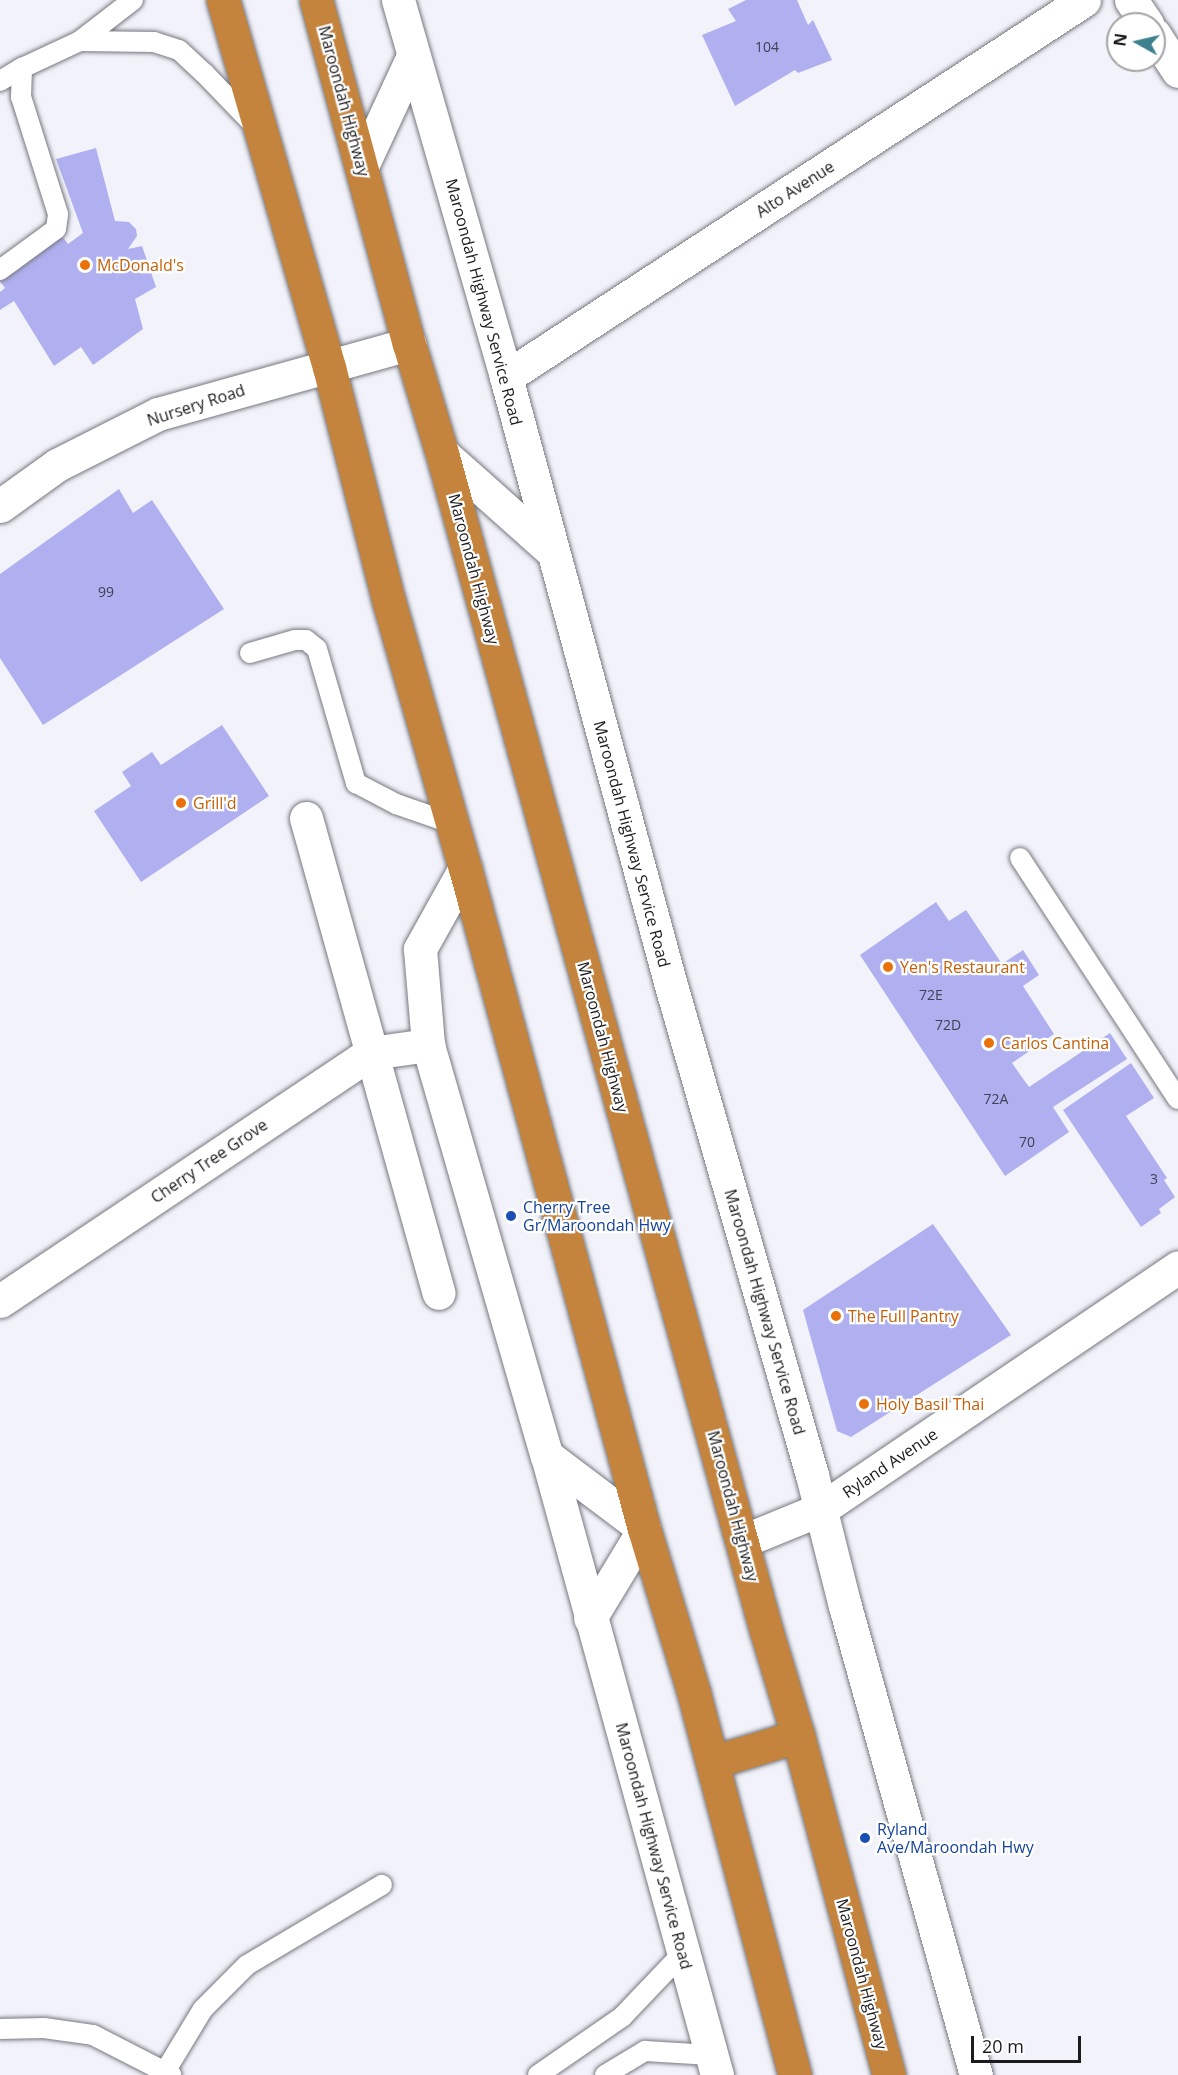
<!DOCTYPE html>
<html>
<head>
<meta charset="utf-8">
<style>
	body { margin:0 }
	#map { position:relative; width:1178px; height:2075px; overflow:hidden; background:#f2f2fb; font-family:"Open Sans",sans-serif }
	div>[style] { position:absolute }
	.building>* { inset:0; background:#b0b0f0 }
	.roads { filter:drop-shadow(0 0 2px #77787f) drop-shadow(0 0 2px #77787f) }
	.lane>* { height:20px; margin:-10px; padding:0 10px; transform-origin:10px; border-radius:10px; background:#fff }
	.street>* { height:33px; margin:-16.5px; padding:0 16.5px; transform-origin:16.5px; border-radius:16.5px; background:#fff }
	.highway>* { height:33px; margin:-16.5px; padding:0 16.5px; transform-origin:16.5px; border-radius:16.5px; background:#c4843d }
	.dots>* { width:16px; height:16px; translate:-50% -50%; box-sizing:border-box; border:3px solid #fff; border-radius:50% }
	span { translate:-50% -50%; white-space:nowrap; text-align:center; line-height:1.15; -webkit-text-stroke:4.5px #fff; paint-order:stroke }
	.number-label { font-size:14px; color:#414153 }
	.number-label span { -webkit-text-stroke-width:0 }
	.street-label { font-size:16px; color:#1c1c1f }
	.food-label { font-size:16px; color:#c56008 }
	.left { translate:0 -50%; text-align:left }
	.transit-label { font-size:16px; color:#164399 }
	.north { position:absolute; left:1106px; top:12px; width:60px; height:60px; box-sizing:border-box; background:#fff; border:2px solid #a4a4a5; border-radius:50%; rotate:278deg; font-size:16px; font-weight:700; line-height:24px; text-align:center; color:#1c1c1f }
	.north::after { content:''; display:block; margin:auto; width:21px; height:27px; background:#3d818f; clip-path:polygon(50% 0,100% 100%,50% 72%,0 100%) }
	.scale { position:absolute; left:971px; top:2036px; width:110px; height:27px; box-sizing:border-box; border:3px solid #1c1c1f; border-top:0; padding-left:8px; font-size:18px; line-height:21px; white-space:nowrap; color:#1c1c1f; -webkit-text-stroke:4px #fff; paint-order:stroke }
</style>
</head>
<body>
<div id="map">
	<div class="building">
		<div style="clip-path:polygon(746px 0,797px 0,808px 25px,813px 20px,832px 60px,798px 73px,795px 70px,735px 106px,702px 35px,736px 21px,728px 9px)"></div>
		<div style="clip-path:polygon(96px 148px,115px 221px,129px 222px,136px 229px,137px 236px,128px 249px,142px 246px,156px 287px,135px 299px,143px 329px,93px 365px,81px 347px,54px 366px,14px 301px,0 310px,0 292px,5px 288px,0 281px,62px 236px,68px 244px,83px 233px,56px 159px)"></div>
		<div style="clip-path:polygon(119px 489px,133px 513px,152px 500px,224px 609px,43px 725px,0 658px,0 574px)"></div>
		<div style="clip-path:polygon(222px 725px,269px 796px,141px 882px,94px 811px,131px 786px,122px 772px,152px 752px,161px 765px)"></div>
		<div style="clip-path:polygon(936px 902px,949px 921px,966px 910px,1002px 964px,1023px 950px,1039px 975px,1023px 986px,1054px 1034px,1012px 1063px,1029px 1087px,1110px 1033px,1127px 1059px,1053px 1107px,1069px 1132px,1005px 1176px,860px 955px)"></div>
		<div style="clip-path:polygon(1131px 1063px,1154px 1098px,1126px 1116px,1167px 1178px,1164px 1180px,1175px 1197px,1159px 1209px,1161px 1213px,1141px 1227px,1063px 1110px)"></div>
		<div style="clip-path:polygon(933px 1224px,1011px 1335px,851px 1437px,837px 1431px,803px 1310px)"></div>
	</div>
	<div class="roads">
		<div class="lane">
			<div style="left:80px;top:41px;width:74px;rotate:0.8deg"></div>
			<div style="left:154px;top:42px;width:26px;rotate:18deg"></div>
			<div style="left:179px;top:50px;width:34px;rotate:43deg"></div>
			<div style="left:204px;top:73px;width:74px;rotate:46.1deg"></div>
			<div style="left:0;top:81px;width:26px;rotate:-31deg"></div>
			<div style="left:22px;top:68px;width:64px;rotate:-25deg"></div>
			<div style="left:80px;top:41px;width:67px;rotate:-37.7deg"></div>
			<div style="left:0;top:270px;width:69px;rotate:-36.2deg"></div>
			<div style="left:56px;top:229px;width:15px;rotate:-82deg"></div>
			<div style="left:58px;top:214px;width:123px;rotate:-107.5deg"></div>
			<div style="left:21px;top:97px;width:29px;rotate:-88deg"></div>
			<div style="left:250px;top:653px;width:47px;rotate:-16.1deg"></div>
			<div style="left:295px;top:640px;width:11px"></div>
			<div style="left:306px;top:640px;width:14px;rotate:39deg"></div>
			<div style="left:317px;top:649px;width:140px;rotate:73.8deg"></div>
			<div style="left:356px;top:783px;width:45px;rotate:27.7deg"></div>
			<div style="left:396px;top:804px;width:58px;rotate:19.1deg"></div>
			<div style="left:1020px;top:858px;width:288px;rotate:56.8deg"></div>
			<div style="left:0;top:2029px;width:44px;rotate:-1.3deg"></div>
			<div style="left:44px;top:2028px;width:49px;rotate:8.1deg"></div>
			<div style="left:93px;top:2035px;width:88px;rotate:27.1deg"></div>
			<div style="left:166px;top:2070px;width:71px;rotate:-58.8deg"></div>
			<div style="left:203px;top:2009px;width:62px;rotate:-45deg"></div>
			<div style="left:247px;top:1965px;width:157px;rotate:-30.7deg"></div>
			<div style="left:538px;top:2075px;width:102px;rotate:-34.6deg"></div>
			<div style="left:622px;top:2017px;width:87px;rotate:-46.4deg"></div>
			<div style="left:605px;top:2075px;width:47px;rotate:-31deg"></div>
			<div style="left:645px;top:2051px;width:66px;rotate:3.5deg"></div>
		</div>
		<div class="street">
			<div style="left:398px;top:0;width:392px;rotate:74deg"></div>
			<div style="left:506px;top:377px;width:627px;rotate:74.83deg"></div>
			<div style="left:670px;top:982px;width:513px;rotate:73.93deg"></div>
			<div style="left:812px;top:1475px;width:135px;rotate:75.9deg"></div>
			<div style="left:845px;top:1606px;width:487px;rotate:74.4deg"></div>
			<div style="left:1131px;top:0;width:29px;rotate:56deg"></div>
			<div style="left:1154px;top:34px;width:44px;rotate:57deg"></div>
			<div style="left:362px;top:166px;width:121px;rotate:-65.1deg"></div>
			<div style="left:506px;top:377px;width:690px;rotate:-33.11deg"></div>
			<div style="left:442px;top:453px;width:146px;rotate:41.7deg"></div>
			<div style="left:0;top:506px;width:70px;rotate:-35.7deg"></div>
			<div style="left:57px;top:465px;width:113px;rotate:-26.8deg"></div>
			<div style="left:158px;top:414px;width:261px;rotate:-15.6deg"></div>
			<div style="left:306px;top:818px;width:493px;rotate:74.4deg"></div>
			<div style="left:465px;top:868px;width:93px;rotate:119.1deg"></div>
			<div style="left:420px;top:949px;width:96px;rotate:85.2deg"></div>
			<div style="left:428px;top:1045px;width:428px;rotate:73.9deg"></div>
			<div style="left:547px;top:1456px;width:642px;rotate:74.64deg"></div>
			<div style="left:0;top:1301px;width:446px;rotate:-33.8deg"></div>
			<div style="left:371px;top:1053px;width:58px;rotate:-8deg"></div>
			<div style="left:547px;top:1456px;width:121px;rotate:37deg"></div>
			<div style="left:644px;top:1529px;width:104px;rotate:121.2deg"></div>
			<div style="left:743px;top:1541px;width:84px;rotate:-22.3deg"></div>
			<div style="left:821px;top:1509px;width:431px;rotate:-34.1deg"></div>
		</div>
		<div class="highway">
			<div style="left:223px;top:0;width:382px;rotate:73.9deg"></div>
			<div style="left:329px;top:367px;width:243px;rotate:75.7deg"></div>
			<div style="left:389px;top:602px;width:277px;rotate:74.1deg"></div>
			<div style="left:465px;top:868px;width:685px;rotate:74.85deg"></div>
			<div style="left:644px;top:1529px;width:172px;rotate:73.1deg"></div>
			<div style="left:694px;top:1694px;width:394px;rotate:75.2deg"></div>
			<div style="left:316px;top:0;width:356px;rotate:74.9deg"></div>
			<div style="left:409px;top:344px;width:114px;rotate:73.2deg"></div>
			<div style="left:442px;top:453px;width:1221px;rotate:74.61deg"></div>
			<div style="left:766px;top:1630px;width:111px;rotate:73.2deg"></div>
			<div style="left:798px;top:1736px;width:351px;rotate:75deg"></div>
			<div style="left:713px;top:1762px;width:89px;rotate:-17deg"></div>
		</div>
	</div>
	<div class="dots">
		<div style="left:85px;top:265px;background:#e8710a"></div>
		<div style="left:181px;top:803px;background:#e8710a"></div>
		<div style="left:888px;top:967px;background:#e8710a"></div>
		<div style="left:989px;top:1043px;background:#e8710a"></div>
		<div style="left:511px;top:1216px;background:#1a4fb4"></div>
		<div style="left:836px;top:1316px;background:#e8710a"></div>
		<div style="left:864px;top:1404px;background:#e8710a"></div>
		<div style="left:865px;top:1838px;background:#1a4fb4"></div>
	</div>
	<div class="number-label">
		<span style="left:767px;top:47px">104</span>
		<span style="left:106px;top:592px">99</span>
		<span style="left:931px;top:995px">72E</span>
		<span style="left:948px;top:1025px">72D</span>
		<span style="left:996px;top:1099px">72A</span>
		<span style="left:1027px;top:1142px">70</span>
		<span style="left:1154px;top:1179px">3</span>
	</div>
	<div class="street-label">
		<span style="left:344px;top:101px;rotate:75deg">Maroondah Highway</span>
		<span style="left:795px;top:189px;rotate:-33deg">Alto Avenue</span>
		<span style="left:484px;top:302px;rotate:75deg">Maroondah Highway Service Road</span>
		<span style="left:196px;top:405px;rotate:-18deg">Nursery Road</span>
		<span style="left:474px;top:569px;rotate:75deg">Maroondah Highway</span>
		<span style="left:632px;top:844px;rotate:75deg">Maroondah Highway Service Road</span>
		<span style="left:603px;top:1037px;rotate:75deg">Maroondah Highway</span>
		<span style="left:209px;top:1161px;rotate:-34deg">Cherry Tree Grove</span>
		<span style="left:765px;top:1312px;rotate:74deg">Maroondah Highway Service Road</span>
		<span style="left:890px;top:1463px;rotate:-34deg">Ryland Avenue</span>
		<span style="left:733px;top:1506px;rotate:75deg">Maroondah Highway</span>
		<span style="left:654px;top:1846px;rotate:75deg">Maroondah Highway Service Road</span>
		<span style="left:862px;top:1974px;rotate:75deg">Maroondah Highway</span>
	</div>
	<div class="food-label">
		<span class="left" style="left:97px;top:265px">McDonald's</span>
		<span class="left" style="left:193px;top:803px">Grill'd</span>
		<span class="left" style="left:900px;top:967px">Yen's Restaurant</span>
		<span class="left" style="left:1001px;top:1043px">Carlos Cantina</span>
		<span class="left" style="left:848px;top:1316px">The Full Pantry</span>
		<span class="left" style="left:876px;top:1404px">Holy Basil Thai</span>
	</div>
	<div class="transit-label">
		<span class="left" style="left:523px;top:1216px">Cherry Tree<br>Gr/Maroondah Hwy</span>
		<span class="left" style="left:877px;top:1838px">Ryland<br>Ave/Maroondah Hwy</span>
	</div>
	<div class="north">N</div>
	<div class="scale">20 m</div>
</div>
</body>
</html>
